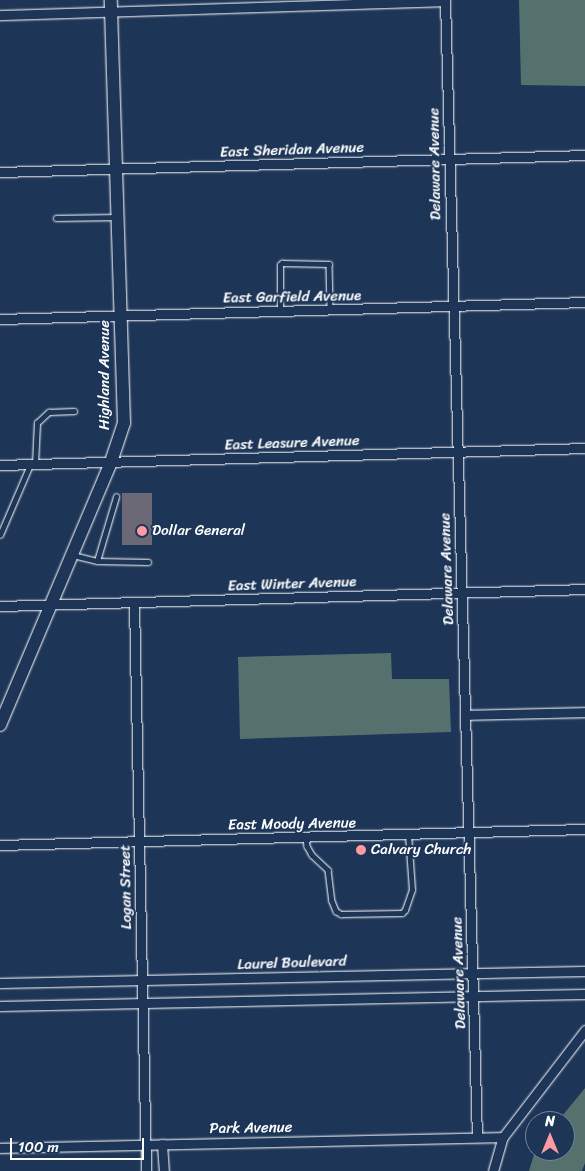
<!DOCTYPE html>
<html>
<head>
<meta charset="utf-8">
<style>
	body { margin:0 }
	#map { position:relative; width:585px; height:1171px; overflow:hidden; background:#1d3557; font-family:Sriracha,sans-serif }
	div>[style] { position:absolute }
	.green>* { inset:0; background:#55716e }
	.building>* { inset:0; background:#6c6976 }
	.roads { filter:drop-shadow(0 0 1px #fff) drop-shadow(0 0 1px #fff) }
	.lane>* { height:4.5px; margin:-2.25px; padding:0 2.25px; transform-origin:2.25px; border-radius:2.25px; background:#1d3557 }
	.street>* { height:9px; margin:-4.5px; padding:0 4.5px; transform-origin:4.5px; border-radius:4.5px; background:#1d3557 }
	.secondary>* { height:12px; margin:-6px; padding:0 6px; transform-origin:6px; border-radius:6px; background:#1d3557 }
	.dots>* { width:14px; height:14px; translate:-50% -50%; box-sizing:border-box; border:2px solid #1d3557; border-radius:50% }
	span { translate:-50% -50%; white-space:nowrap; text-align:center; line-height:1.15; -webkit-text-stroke:4px #1d3557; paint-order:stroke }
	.street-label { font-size:15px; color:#fff }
	.poi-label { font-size:15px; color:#fff }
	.left { translate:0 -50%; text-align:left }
	.north { position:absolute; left:525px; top:1111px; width:50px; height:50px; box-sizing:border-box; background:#1d3557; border:1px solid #77869a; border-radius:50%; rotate:0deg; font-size:14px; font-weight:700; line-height:20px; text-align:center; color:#fff }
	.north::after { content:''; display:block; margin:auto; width:18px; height:22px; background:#ff9aa2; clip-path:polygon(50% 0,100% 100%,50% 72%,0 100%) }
	.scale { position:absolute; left:10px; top:1138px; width:134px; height:22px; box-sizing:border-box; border:2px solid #fff; border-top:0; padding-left:6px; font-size:15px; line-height:18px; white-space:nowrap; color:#fff; -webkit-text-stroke:4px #1d3557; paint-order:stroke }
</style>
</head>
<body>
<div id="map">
	<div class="green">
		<div style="clip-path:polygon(519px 0,585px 0,585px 86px,521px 85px)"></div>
		<div style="clip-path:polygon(391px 653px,392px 679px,449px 679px,451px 732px,240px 739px,238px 657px)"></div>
		<div style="clip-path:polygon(585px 1088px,585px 1163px,582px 1171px,529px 1171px,535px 1151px,565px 1151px,565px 1121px,558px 1121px)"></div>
	</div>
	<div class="building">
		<div style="clip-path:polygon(122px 493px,152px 493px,152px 545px,122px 545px)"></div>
	</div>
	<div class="roads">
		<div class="lane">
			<div style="left:56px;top:218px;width:61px;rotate:-0.9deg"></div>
			<div style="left:280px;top:311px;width:46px;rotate:-90deg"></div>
			<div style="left:280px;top:265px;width:3px;rotate:-45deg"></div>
			<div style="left:282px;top:263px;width:47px;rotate:1.2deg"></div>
			<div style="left:329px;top:264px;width:45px;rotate:88.7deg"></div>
			<div style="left:35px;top:464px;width:41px;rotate:-87.2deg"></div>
			<div style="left:37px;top:423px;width:16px;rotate:-43deg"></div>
			<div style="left:49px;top:412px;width:25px;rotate:-2deg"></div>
			<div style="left:0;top:535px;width:76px;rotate:-66.8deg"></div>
			<div style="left:73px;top:555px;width:25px;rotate:14deg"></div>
			<div style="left:97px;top:561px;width:51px;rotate:1.1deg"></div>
			<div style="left:97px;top:561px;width:67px;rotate:-73.5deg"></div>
			<div style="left:306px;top:837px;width:9px;rotate:84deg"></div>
			<div style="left:307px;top:846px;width:10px;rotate:61deg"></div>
			<div style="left:312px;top:855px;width:22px;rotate:43deg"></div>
			<div style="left:328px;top:870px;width:31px;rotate:83deg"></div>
			<div style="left:332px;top:901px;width:11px;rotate:68deg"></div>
			<div style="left:336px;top:911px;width:6px;rotate:31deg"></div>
			<div style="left:341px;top:914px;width:61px;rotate:-0.9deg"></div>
			<div style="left:402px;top:913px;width:4px;rotate:-45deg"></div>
			<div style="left:405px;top:910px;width:21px;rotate:-71deg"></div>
			<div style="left:412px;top:890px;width:56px;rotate:-94.1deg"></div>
		</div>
		<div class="street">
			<div style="left:445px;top:0;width:1137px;rotate:88.39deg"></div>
			<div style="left:0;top:15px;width:445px;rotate:-1.8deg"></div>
			<div style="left:0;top:172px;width:585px;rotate:-1.66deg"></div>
			<div style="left:0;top:319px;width:585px;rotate:-1.66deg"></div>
			<div style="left:0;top:465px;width:585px;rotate:-1.66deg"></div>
			<div style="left:134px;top:603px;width:568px;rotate:88.79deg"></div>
			<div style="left:0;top:606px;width:585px;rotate:-1.66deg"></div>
			<div style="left:465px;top:715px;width:120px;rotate:-1.4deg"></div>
			<div style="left:0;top:845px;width:585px;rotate:-1.57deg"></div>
			<div style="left:0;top:983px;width:585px;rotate:-1.18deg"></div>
			<div style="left:0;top:1006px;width:585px;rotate:-1.18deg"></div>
			<div style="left:162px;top:1144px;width:27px;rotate:86deg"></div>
			<div style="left:0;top:1148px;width:503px;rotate:-1.25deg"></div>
			<div style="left:493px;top:1171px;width:35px;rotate:-74deg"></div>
			<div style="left:503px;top:1137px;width:135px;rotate:-52.5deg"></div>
		</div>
		<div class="secondary">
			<div style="left:0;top:725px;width:285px;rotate:-67.1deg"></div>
			<div style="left:111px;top:462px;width:41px;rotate:-71.6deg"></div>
			<div style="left:124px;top:423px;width:423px;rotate:-91.8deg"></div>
		</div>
	</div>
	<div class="dots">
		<div style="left:142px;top:531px;background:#ff9aa2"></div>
		<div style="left:361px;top:850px;background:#ff9aa2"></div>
	</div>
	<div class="street-label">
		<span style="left:292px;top:150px;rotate:-2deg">East Sheridan Avenue</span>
		<span style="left:435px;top:164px;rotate:-91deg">Delaware Avenue</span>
		<span style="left:292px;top:297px;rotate:-1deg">East Garfield Avenue</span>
		<span style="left:105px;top:375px;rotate:-90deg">Highland Avenue</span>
		<span style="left:292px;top:443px;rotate:-2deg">East Leasure Avenue</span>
		<span style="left:447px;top:569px;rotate:-92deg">Delaware Avenue</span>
		<span style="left:292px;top:584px;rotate:-2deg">East Winter Avenue</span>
		<span style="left:292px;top:824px;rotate:-1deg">East Moody Avenue</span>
		<span style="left:126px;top:887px;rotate:-91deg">Logan Street</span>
		<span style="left:292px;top:963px;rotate:-2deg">Laurel Boulevard</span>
		<span style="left:459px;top:973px;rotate:-92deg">Delaware Avenue</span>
		<span style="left:251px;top:1128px;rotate:-1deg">Park Avenue</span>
	</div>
	<div class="poi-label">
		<span class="left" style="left:152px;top:531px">Dollar General</span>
		<span class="left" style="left:371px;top:850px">Calvary Church</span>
	</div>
	<div class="north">N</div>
	<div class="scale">100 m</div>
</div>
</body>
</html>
